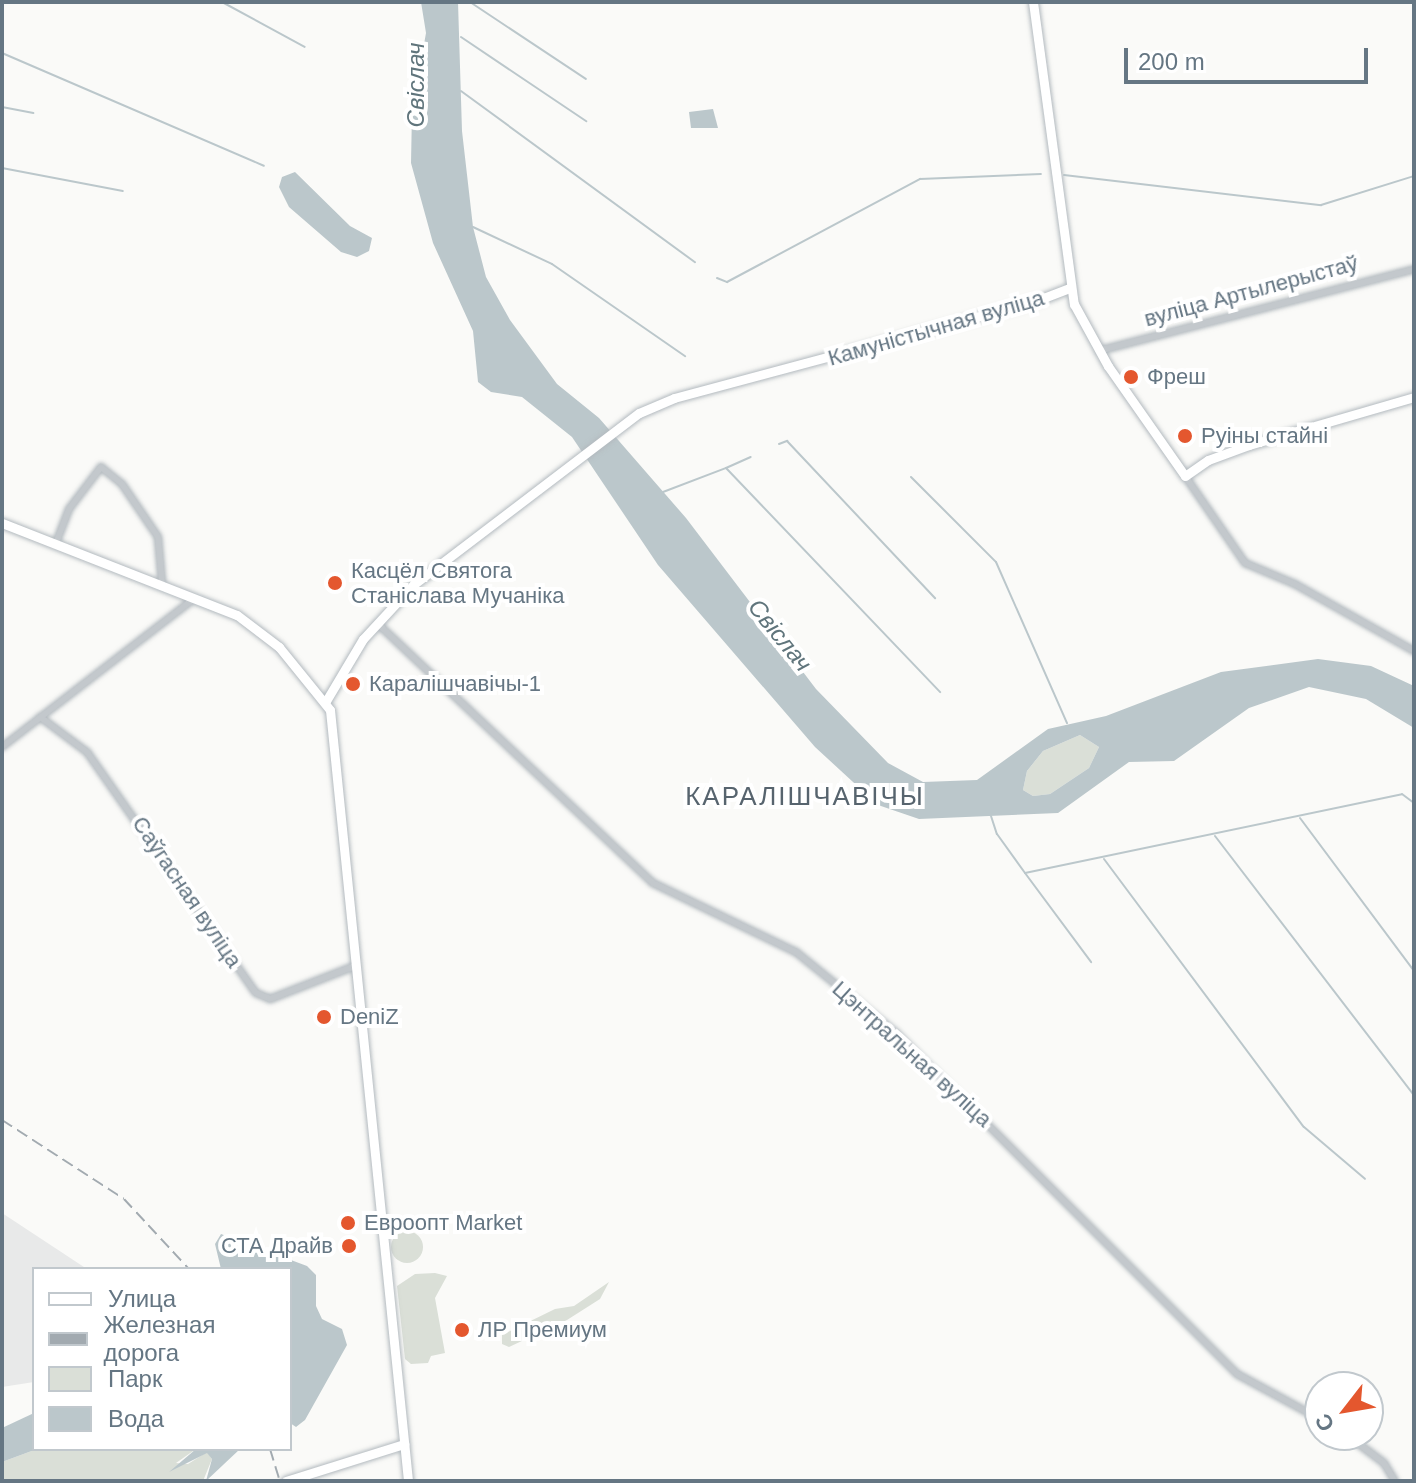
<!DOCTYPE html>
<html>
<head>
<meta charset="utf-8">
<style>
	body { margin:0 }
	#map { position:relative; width:1416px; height:1483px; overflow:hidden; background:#fafaf8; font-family:Arial,sans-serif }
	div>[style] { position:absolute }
	.built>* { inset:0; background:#e8e9e9 }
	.green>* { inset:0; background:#dadfd7 }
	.round { border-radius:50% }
	.water>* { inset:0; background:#bbc7cb }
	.stream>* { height:2px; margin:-1px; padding:0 1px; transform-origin:1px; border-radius:1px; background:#bbc7cb }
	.roads { filter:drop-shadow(0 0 2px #b3babf) drop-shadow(0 0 2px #b3babf) }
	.street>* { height:6px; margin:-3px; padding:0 3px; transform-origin:3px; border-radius:3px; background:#c3c8cc }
	.secondary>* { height:9px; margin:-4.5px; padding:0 4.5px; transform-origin:4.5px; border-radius:4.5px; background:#fff }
	.rail>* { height:2px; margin-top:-1px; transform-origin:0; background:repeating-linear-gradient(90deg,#a2aab0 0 12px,transparent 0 18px) }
	.dots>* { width:22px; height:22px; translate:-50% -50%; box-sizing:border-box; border:4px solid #fff; border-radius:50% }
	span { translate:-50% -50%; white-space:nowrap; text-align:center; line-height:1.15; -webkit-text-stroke:8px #fff; paint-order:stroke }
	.street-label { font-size:22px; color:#657683 }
	.poi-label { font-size:22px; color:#657683 }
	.left { translate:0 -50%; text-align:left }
	.right { translate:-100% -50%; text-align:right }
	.water-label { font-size:24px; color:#60757c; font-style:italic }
	.quarter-label { font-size:26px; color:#57646e; letter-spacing:2px }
	.frame { position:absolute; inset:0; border:4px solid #657683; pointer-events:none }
	.legend { position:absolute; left:32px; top:1267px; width:260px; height:184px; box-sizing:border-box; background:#fff; border:2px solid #c1c8cd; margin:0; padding:10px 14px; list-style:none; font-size:24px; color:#657683 }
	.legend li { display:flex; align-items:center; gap:16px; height:40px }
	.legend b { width:40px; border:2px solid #c1c8cd }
	.north { position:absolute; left:1304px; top:1371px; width:80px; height:80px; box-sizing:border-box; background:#fff; border:2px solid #c1c8cd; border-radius:50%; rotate:239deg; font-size:22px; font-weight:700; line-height:32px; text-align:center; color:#657683 }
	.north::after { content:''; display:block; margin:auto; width:28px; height:36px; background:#e4572e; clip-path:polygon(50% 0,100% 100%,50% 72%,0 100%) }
	.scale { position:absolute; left:1124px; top:48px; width:244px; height:36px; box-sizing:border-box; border:4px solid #657683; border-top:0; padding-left:10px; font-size:24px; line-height:28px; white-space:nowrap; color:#657683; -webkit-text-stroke:6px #fff; paint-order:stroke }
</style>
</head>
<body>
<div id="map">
	<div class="built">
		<div style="clip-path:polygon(2px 1213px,87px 1269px,34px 1269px,34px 1382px,2px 1387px)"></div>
	</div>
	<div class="green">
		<div style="clip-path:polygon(1080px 735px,1099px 747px,1089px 768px,1050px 794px,1033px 796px,1023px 790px,1027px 771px,1043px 751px)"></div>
		<div class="round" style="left:391px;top:1231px;width:32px;height:32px"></div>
		<div style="clip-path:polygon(435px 1273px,447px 1276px,435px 1298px,445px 1353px,431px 1356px,428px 1363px,411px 1364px,405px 1359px,397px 1286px,415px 1274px)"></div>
		<div style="clip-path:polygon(609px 1282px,600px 1299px,567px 1320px,509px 1347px,502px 1344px,502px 1335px,555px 1309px,574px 1306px)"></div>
		<div style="clip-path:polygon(37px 1449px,196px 1449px,176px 1463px,188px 1464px,207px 1452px,212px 1459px,203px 1481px,2px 1481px,2px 1462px)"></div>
	</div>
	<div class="water">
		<div style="clip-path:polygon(evenodd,421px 2px,458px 2px,462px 131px,473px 227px,486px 277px,510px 320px,557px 384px,599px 418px,686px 518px,816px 689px,888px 763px,923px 782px,977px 780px,1048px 729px,1106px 716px,1221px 672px,1318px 659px,1371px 666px,1414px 686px,1414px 728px,1366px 699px,1309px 687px,1249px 708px,1174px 761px,1129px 762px,1058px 813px,919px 819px,878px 805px,815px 747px,658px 565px,572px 437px,522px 397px,491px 392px,478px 382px,473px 331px,433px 243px,411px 163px,412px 112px,426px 33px,421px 2px,1080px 735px,1099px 747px,1089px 768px,1050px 794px,1033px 796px,1023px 790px,1027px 771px,1043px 751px,1080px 735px)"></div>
		<div style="clip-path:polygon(713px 109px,718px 128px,691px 128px,689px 112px)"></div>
		<div style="clip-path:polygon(295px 172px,350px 226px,372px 238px,369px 251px,357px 257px,341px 252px,289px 207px,279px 187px,282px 177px)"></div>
		<div style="clip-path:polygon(221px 1234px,307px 1266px,316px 1275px,316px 1306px,322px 1319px,342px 1329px,347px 1345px,305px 1420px,296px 1427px,290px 1423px,290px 1269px,221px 1269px,215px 1244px)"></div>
		<div style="clip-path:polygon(34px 1413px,37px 1449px,2px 1462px,2px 1428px)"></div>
		<div style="clip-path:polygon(196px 1449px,240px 1449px,206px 1481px,212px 1459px,207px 1453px,169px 1472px)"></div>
	</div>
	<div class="stream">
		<div style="left:222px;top:2px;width:94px;rotate:28.5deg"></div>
		<div style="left:470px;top:2px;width:139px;rotate:33.6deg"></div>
		<div style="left:461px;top:37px;width:151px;rotate:33.9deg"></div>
		<div style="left:2px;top:53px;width:285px;rotate:23.3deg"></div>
		<div style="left:461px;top:91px;width:290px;rotate:36.2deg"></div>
		<div style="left:2px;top:107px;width:32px;rotate:11deg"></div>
		<div style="left:2px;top:168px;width:123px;rotate:10.8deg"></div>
		<div style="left:1064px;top:175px;width:259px;rotate:6.7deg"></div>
		<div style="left:1321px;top:205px;width:97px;rotate:-17.3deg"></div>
		<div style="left:473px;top:227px;width:87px;rotate:25.1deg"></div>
		<div style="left:552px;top:264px;width:162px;rotate:34.7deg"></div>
		<div style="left:717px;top:278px;width:11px;rotate:22deg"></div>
		<div style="left:727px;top:282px;width:219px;rotate:-28.1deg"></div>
		<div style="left:920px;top:179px;width:121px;rotate:-2.4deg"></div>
		<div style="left:779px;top:444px;width:9px;rotate:-21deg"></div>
		<div style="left:787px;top:441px;width:216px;rotate:46.7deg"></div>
		<div style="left:726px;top:468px;width:27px;rotate:-24deg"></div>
		<div style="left:911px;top:477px;width:120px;rotate:45deg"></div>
		<div style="left:996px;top:562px;width:176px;rotate:66.2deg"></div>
		<div style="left:663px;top:492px;width:67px;rotate:-20.9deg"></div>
		<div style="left:726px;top:468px;width:310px;rotate:46.3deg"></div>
		<div style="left:991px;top:816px;width:19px;rotate:72deg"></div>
		<div style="left:997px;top:834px;width:48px;rotate:54.3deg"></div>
		<div style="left:1025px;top:873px;width:385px;rotate:-11.8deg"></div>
		<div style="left:1402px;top:794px;width:15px;rotate:37deg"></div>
		<div style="left:1300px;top:818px;width:191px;rotate:53.3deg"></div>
		<div style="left:1215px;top:836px;width:327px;rotate:52.5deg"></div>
		<div style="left:1104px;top:859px;width:334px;rotate:53.3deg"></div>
		<div style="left:1304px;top:1127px;width:80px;rotate:40.4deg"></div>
		<div style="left:1025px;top:873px;width:111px;rotate:53.4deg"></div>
	</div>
	<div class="roads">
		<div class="street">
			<div style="left:1098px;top:351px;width:326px;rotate:-14.5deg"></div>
			<div style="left:1185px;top:476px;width:106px;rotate:55.4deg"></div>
			<div style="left:1245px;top:563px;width:54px;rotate:22.8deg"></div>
			<div style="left:1295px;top:584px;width:137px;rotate:29.4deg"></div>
			<div style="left:56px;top:543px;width:36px;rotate:-69deg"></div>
			<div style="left:69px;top:509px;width:53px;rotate:-52.7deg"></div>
			<div style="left:101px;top:467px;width:27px;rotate:39deg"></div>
			<div style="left:122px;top:484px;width:64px;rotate:55.8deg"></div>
			<div style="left:158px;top:537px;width:46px;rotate:85deg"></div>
			<div style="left:377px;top:623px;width:379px;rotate:43.3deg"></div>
			<div style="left:653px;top:883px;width:159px;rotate:25.8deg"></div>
			<div style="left:796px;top:952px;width:129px;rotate:39deg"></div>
			<div style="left:896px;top:1033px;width:482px;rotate:45deg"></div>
			<div style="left:1237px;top:1374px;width:94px;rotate:28.5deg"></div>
			<div style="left:40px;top:717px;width:59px;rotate:36.7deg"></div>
			<div style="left:87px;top:752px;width:294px;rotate:55deg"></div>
			<div style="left:256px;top:993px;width:15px;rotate:23deg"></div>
			<div style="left:270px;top:999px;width:93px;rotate:-21.3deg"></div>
			<div style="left:2px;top:747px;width:244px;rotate:-37.7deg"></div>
			<div style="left:1347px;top:1435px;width:46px;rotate:37.1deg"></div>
			<div style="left:1384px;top:1463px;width:21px;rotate:59deg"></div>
		</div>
		<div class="secondary">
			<div style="left:1033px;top:2px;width:305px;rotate:82.3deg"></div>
			<div style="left:1074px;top:304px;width:71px;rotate:61.3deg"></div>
			<div style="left:1108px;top:366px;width:134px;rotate:55deg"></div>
			<div style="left:1185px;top:476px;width:28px;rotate:-35deg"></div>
			<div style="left:1208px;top:460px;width:44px;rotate:-20.1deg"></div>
			<div style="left:1249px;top:445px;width:172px;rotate:-16.2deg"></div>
			<div style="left:2px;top:523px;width:252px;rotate:21.4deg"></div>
			<div style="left:237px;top:615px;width:53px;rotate:37.3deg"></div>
			<div style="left:279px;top:647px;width:81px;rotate:51deg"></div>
			<div style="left:330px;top:710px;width:775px;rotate:84.22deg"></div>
			<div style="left:326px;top:701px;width:72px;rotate:-59.2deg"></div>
			<div style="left:363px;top:639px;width:74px;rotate:-47.2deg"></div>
			<div style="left:413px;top:585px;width:284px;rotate:-37.3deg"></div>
			<div style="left:639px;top:413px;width:38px;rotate:-23deg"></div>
			<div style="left:674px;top:398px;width:372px;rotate:-15deg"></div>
			<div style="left:1033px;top:302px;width:39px;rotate:-21deg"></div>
			<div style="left:286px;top:1481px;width:124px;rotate:-17.4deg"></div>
		</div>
	</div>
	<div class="rail">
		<div style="left:2px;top:1120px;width:145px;rotate:32.9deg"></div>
		<div style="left:124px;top:1199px;width:96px;rotate:47.1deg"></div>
		<div style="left:270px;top:1449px;width:34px;rotate:73deg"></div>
	</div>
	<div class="dots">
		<div style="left:1131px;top:377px;background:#e4572e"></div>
		<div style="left:1185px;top:436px;background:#e4572e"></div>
		<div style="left:335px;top:583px;background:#e4572e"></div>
		<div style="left:353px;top:684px;background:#e4572e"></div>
		<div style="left:324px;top:1017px;background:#e4572e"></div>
		<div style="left:348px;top:1223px;background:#e4572e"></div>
		<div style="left:349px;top:1246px;background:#e4572e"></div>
		<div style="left:462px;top:1330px;background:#e4572e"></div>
	</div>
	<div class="street-label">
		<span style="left:1251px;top:291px;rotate:-15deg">вуліца Артылерыстаў</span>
		<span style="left:936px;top:328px;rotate:-16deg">Камуністычная вуліца</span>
		<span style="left:187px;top:892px;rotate:56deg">Саўгасная вуліца</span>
		<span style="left:912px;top:1054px;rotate:42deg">Цэнтральная вуліца</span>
	</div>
	<div class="poi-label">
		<span class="left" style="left:1147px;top:377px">Фреш</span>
		<span class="left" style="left:1201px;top:436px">Руіны стайні</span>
		<span class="left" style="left:351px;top:583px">Касцёл Святога<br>Станіслава Мучаніка</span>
		<span class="left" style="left:369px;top:684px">Каралішчавічы-1</span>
		<span class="left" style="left:340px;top:1017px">DeniZ</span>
		<span class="left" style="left:364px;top:1223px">Евроопт Market</span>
		<span class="right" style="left:333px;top:1246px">СТА Драйв</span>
		<span class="left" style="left:478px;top:1330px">ЛР Премиум</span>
	</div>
	<div class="water-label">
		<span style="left:416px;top:85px;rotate:-90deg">Свіслач</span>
		<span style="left:780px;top:635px;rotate:51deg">Свіслач</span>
	</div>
	<div class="quarter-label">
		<span style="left:805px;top:797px">КАРАЛІШЧАВІЧЫ</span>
	</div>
	<div class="frame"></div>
	<ul class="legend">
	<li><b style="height:10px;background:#fff"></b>Улица</li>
	<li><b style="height:10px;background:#a2aab0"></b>Железная дорога</li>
	<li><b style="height:22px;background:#dadfd7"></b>Парк</li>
	<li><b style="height:22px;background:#bbc7cb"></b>Вода</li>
	</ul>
	<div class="north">С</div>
	<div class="scale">200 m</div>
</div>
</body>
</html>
